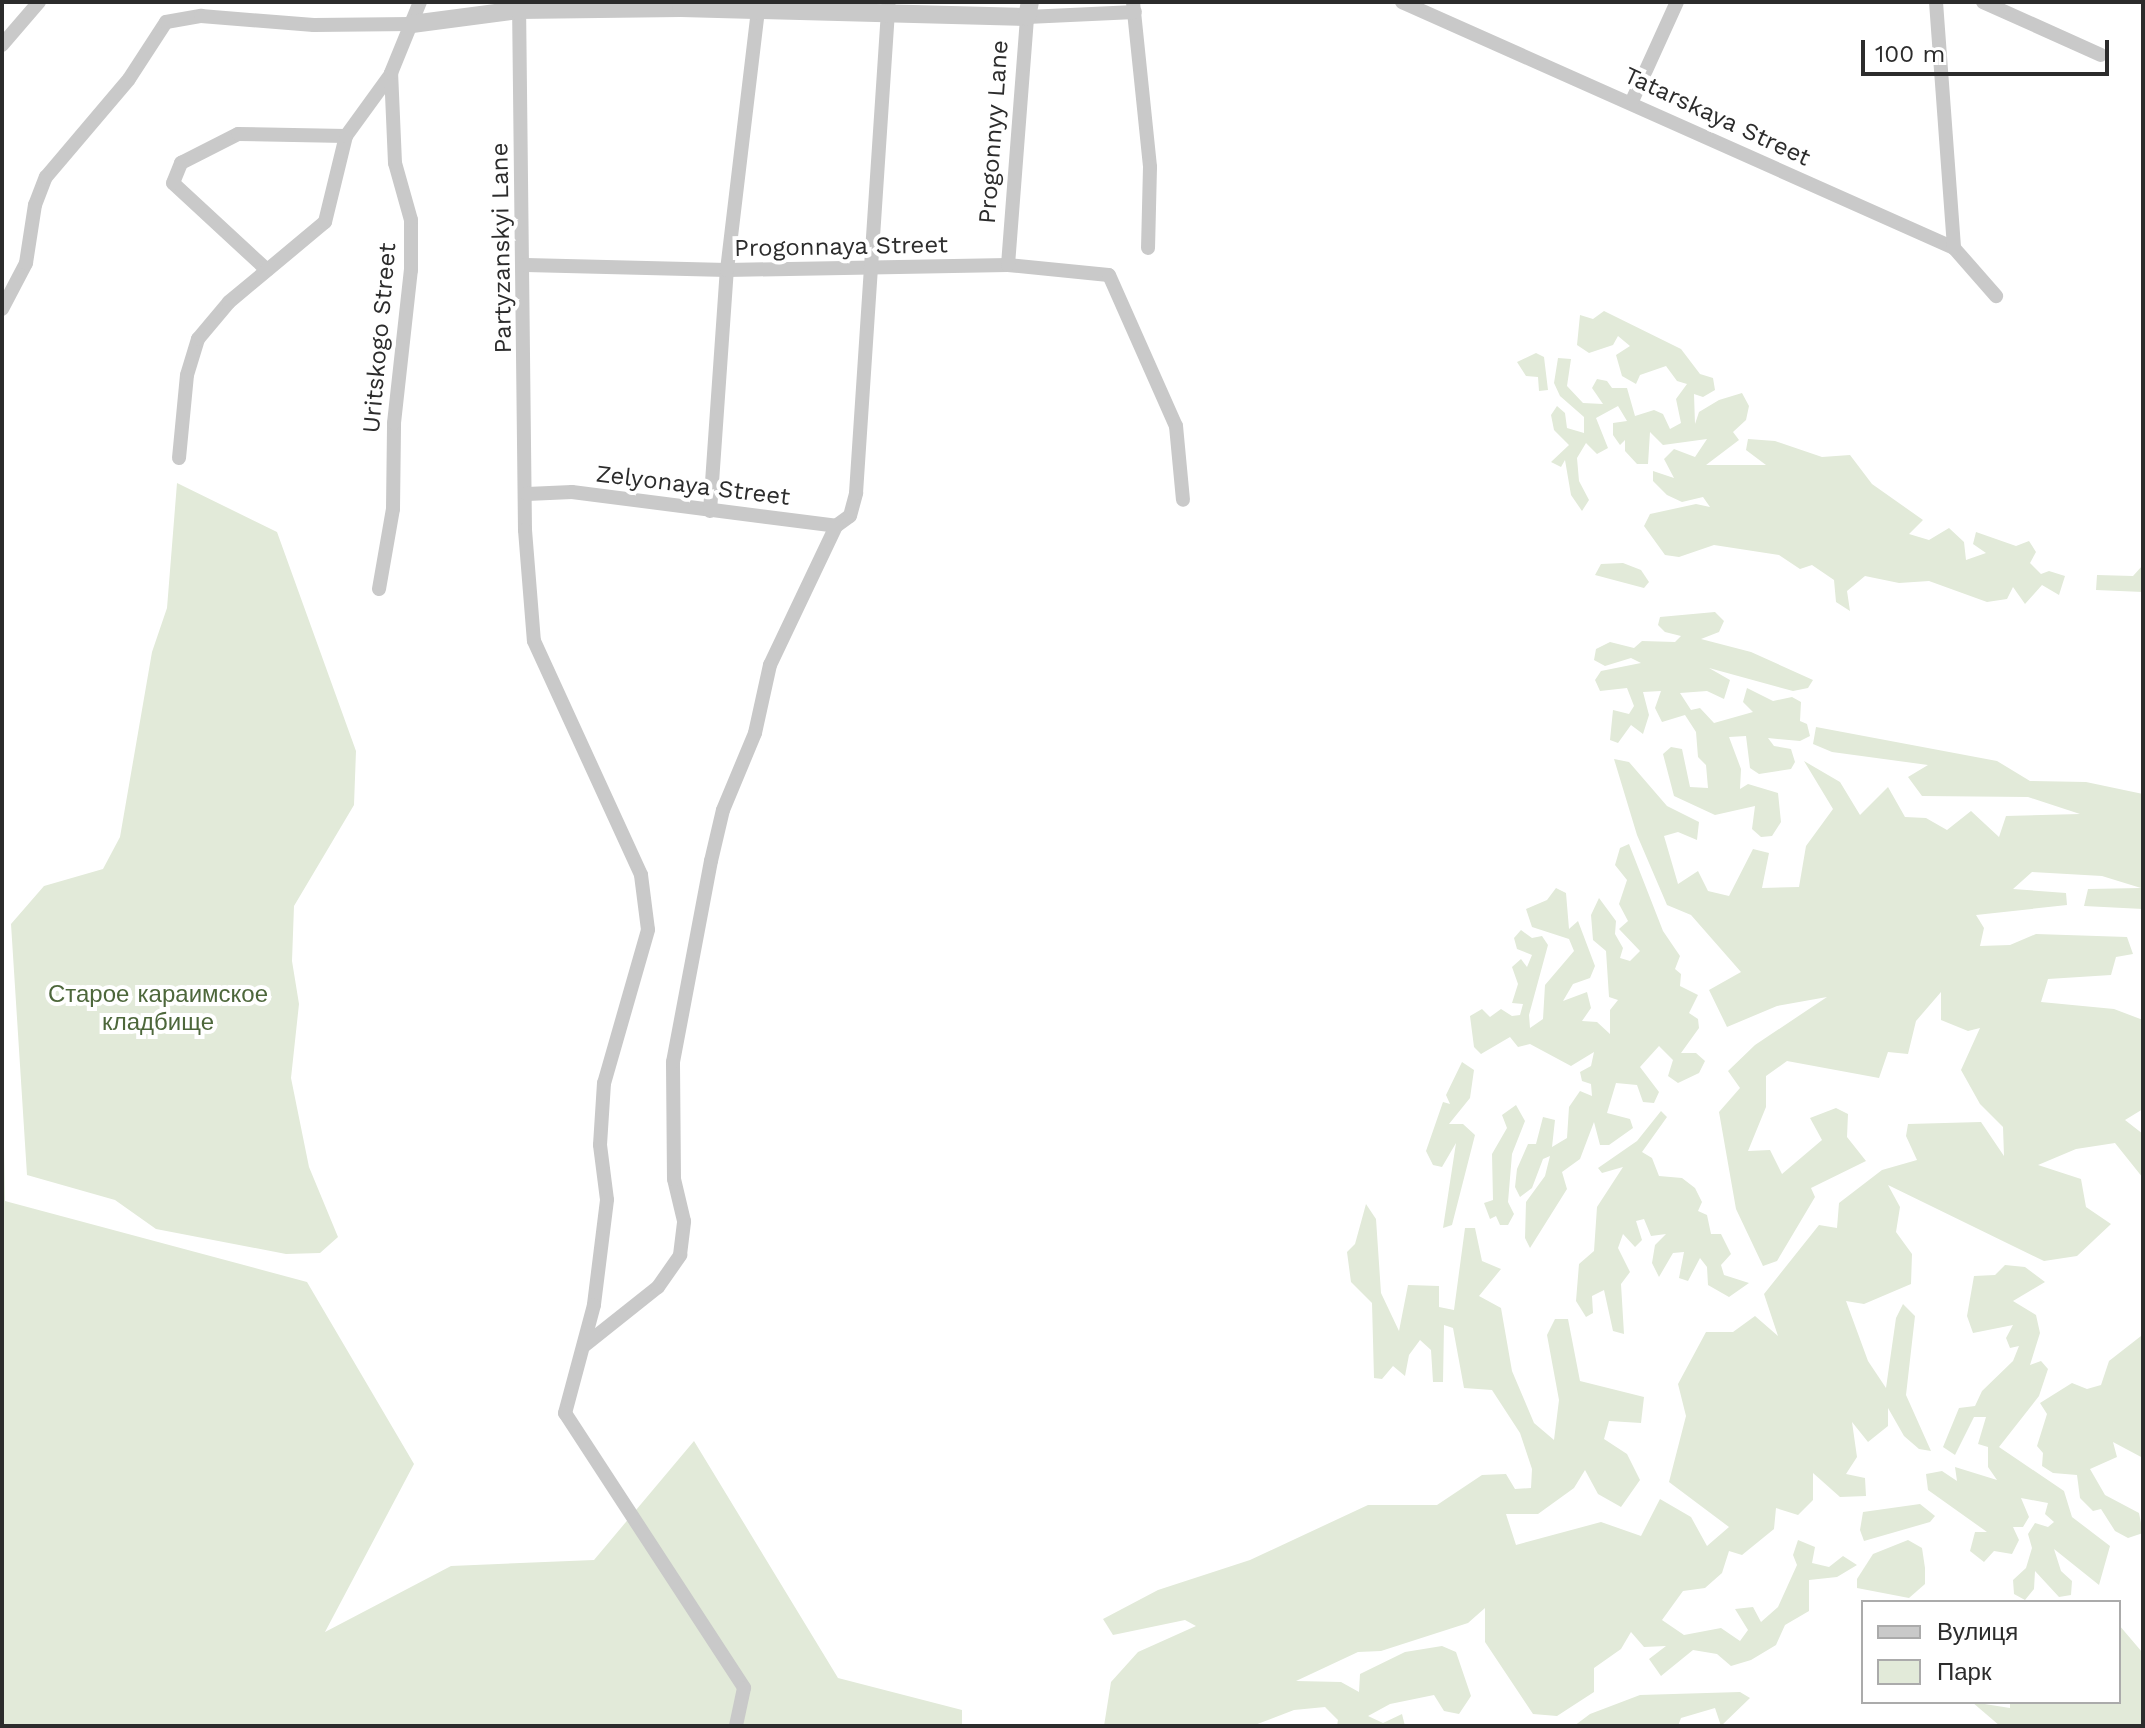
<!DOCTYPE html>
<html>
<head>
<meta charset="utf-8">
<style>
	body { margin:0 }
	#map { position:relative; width:2145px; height:1728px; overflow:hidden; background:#fff; font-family:"Work Sans",sans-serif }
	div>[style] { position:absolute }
	.green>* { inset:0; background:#e2ead9 }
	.minor>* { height:14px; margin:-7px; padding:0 7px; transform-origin:7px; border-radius:7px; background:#c9c9c9 }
	.tertiary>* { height:18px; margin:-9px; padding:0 9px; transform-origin:9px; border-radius:9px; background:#c9c9c9 }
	span { translate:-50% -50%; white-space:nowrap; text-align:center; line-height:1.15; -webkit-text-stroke:8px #fff; paint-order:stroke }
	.street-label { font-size:24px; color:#2c2c2c }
	.park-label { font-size:24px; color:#4d673b }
	.frame { position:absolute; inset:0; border:4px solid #2c2c2c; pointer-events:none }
	.legend { position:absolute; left:1861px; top:1600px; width:260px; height:104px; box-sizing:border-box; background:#fff; border:2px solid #ababab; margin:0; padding:10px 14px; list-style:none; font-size:24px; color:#2c2c2c }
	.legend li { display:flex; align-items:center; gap:16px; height:40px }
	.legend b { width:40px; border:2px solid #ababab }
	.scale { position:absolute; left:1861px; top:40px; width:248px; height:36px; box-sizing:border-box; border:4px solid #2c2c2c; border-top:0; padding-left:10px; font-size:24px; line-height:28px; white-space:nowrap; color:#2c2c2c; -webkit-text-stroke:6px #fff; paint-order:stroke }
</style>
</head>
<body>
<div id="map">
	<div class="green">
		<div style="clip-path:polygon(1604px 311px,1681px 349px,1700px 374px,1713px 378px,1715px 390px,1703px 397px,1694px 394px,1695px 424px,1699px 412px,1719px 400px,1742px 393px,1749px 406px,1746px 420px,1733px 432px,1739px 440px,1706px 465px,1766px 465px,1746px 450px,1748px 439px,1775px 441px,1822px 457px,1850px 455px,1872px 484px,1923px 520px,1909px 534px,1929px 540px,1949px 528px,1964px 542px,1966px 560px,1986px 553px,1973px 544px,1976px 532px,2016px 546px,2029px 541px,2036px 552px,2030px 563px,2041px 574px,2049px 571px,2065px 576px,2059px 595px,2042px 585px,2025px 604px,2013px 587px,2007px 599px,1987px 602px,1929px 581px,1899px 583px,1865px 576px,1847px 591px,1850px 611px,1836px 602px,1834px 580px,1812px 565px,1800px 569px,1779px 555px,1714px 545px,1679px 557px,1665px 555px,1644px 526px,1650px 514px,1696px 504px,1710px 507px,1703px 497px,1682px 502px,1667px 495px,1653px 481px,1653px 471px,1674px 478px,1664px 459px,1674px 449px,1695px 457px,1707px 439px,1663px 445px,1650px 432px,1648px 464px,1637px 464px,1625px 451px,1625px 440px,1620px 445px,1613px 435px,1613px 423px,1627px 421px,1618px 406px,1596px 418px,1608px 448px,1597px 454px,1586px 443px,1577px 458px,1579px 481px,1589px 500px,1582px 511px,1571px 495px,1565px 460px,1561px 467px,1551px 462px,1569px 445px,1554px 430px,1551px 415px,1557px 406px,1565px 413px,1567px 428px,1584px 433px,1584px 417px,1560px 396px,1554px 383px,1558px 358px,1571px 359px,1567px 386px,1583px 403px,1603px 404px,1592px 388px,1597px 379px,1607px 381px,1612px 388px,1627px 388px,1635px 416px,1654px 410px,1663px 414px,1670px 429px,1681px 423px,1676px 399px,1687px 384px,1677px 381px,1666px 366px,1640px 375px,1636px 384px,1622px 376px,1616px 355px,1630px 346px,1618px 336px,1613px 345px,1589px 353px,1577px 345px,1580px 315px,1593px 319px)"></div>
		<div style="clip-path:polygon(1536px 353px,1544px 357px,1548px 390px,1539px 391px,1538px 377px,1526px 376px,1517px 362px)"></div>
		<div style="clip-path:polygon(177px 483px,277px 532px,356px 751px,354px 805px,294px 906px,292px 961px,299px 1004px,291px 1078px,309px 1167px,338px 1237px,320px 1253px,286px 1254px,156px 1229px,115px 1200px,27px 1175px,11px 924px,44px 886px,103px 869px,120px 837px,152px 652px,167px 608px)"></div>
		<div style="clip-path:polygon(1623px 563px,1641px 570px,1649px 582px,1644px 588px,1595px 575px,1601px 564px)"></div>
		<div style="clip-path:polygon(2143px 565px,2143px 592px,2096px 590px,2097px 575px,2133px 576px)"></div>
		<div style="clip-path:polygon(1715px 612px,1724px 621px,1719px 632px,1701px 639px,1751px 652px,1813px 680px,1808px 688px,1793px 691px,1709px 668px,1730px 680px,1724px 699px,1707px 691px,1680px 693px,1691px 710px,1700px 708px,1714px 723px,1753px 712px,1743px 702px,1747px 688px,1773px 701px,1792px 697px,1801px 702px,1800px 721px,1807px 724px,1810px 736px,1800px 741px,1768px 738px,1774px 746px,1791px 749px,1795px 762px,1791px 769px,1759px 774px,1750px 768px,1746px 736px,1729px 737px,1741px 769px,1740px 789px,1748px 784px,1778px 793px,1781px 822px,1772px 836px,1761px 837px,1752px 829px,1755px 806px,1715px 815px,1674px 796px,1663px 754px,1671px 747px,1682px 749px,1690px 787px,1708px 788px,1706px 765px,1698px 757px,1696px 732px,1685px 715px,1662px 722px,1655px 708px,1661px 691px,1643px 692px,1649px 715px,1643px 734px,1631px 725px,1618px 743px,1610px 740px,1613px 710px,1629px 714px,1634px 706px,1627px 688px,1600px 691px,1595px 680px,1601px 671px,1641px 663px,1631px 658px,1605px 666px,1594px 660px,1596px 649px,1610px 642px,1634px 648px,1642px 641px,1675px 642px,1681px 636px,1665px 632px,1658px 625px,1660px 617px)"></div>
		<div style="clip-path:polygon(1816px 727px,1997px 761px,2030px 781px,2086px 782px,2143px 794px,2143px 909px,2084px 906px,2088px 889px,2141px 888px,2102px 876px,2032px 872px,2013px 889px,2066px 893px,2067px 905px,1976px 915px,1984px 928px,1980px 946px,2010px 945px,2036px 934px,2127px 937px,2133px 954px,2116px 957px,2111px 975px,2048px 979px,2041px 1002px,2114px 1009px,2143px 1020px,2143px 1109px,2125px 1120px,2143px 1134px,2143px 1178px,2115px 1143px,2076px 1149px,2038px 1165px,2081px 1179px,2086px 1207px,2111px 1224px,2077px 1256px,2044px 1261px,1888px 1185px,1900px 1207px,1896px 1232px,1912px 1254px,1911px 1284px,1864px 1304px,1846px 1301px,1868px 1361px,1886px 1388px,1896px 1318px,1903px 1304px,1915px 1316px,1906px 1395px,1931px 1451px,1919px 1449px,1904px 1436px,1888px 1408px,1888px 1426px,1868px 1442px,1852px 1422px,1857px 1457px,1846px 1474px,1865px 1478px,1866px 1496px,1840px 1497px,1813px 1473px,1813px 1500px,1798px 1515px,1776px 1508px,1774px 1529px,1742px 1555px,1729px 1551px,1722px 1573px,1705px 1588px,1683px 1591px,1662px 1620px,1684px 1635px,1721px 1628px,1740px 1641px,1748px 1630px,1735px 1609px,1753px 1607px,1761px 1622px,1778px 1607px,1797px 1565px,1793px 1555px,1798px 1540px,1815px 1547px,1812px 1563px,1829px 1567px,1843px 1556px,1857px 1565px,1837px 1577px,1809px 1580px,1809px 1611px,1785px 1625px,1776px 1645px,1751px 1660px,1731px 1666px,1717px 1654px,1693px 1650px,1661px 1676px,1649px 1659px,1666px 1646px,1644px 1647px,1631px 1632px,1621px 1649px,1594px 1668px,1594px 1692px,1557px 1716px,1533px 1714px,1485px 1642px,1485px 1608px,1468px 1623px,1381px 1651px,1358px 1652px,1296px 1681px,1341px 1682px,1359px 1692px,1360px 1674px,1405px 1652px,1442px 1646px,1456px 1652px,1471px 1696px,1459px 1714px,1444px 1711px,1434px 1695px,1390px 1704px,1368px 1716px,1383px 1723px,1402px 1714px,1405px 1726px,1337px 1726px,1338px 1720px,1325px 1707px,1294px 1710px,1252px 1726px,1104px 1726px,1111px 1682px,1138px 1652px,1196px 1626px,1185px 1620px,1113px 1635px,1103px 1619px,1158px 1590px,1250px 1560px,1368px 1505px,1437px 1505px,1482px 1475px,1506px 1474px,1515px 1489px,1531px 1488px,1532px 1469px,1520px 1433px,1492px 1390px,1464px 1388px,1453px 1328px,1444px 1325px,1443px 1382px,1433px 1382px,1431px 1350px,1420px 1340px,1409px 1355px,1405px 1376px,1393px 1366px,1382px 1379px,1374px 1378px,1372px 1303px,1351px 1282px,1347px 1252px,1355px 1244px,1366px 1204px,1376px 1219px,1381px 1293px,1399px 1331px,1408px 1285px,1439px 1286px,1439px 1307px,1454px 1310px,1465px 1228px,1475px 1228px,1482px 1261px,1501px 1269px,1479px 1296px,1501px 1308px,1512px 1371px,1534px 1423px,1554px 1440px,1559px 1400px,1547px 1335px,1555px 1319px,1568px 1319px,1580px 1381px,1644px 1397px,1641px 1423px,1609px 1421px,1604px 1439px,1627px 1454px,1640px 1480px,1621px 1507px,1598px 1494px,1585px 1470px,1574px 1488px,1538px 1514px,1506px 1514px,1516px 1545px,1601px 1522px,1641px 1536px,1660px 1499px,1691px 1517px,1707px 1546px,1729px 1527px,1669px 1482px,1686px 1416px,1678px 1384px,1706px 1332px,1733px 1332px,1755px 1316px,1778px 1336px,1764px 1294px,1819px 1225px,1837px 1228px,1839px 1203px,1882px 1170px,1917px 1160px,1906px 1136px,1908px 1124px,1981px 1122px,2004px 1156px,2003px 1127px,1980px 1104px,1961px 1070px,1980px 1028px,1968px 1031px,1941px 1020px,1941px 992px,1916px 1021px,1908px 1054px,1888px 1052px,1879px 1078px,1787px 1061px,1766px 1076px,1766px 1107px,1748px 1151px,1770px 1150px,1782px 1174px,1822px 1140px,1810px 1118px,1836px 1108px,1848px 1114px,1847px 1137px,1866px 1161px,1811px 1188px,1815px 1197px,1777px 1261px,1763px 1266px,1736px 1209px,1719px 1112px,1740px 1088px,1728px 1071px,1755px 1045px,1827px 997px,1777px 1006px,1727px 1027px,1709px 990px,1741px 972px,1691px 915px,1667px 905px,1637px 835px,1614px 759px,1629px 762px,1667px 806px,1699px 822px,1697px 840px,1678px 832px,1664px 836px,1678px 884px,1698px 871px,1708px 891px,1729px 896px,1753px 849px,1769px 853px,1762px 888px,1799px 887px,1806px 846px,1833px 809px,1804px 761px,1840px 782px,1860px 815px,1888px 787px,1905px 817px,1926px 818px,1947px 830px,1971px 811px,1999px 837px,2006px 816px,2080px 814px,2028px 797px,1922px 796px,1908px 777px,1928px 765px,1832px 752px,1813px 744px)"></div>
		<div style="clip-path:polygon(1629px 844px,1663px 931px,1680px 956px,1675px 969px,1681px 974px,1680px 986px,1698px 995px,1689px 1013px,1698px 1019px,1699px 1028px,1681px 1053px,1696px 1053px,1705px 1061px,1699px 1073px,1678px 1083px,1668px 1076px,1673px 1060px,1659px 1046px,1640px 1067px,1659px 1092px,1654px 1103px,1643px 1102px,1637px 1085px,1616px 1083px,1607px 1113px,1630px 1119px,1633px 1128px,1609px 1145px,1600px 1145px,1594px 1122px,1580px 1159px,1562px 1172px,1567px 1189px,1530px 1248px,1525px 1238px,1526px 1202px,1545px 1176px,1550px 1156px,1543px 1159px,1532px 1188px,1520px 1197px,1515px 1187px,1517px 1169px,1528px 1144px,1536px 1144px,1543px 1117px,1555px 1120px,1552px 1147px,1567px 1138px,1569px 1107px,1580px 1091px,1592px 1096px,1591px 1084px,1582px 1081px,1580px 1072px,1591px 1066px,1594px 1052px,1571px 1066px,1530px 1044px,1518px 1047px,1510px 1037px,1481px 1054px,1474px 1047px,1470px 1016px,1482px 1009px,1490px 1017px,1501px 1009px,1512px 1016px,1520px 1015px,1523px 1004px,1512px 1003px,1518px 984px,1512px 967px,1521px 959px,1527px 967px,1532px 955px,1517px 949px,1514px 938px,1521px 930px,1532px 938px,1542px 936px,1548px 945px,1529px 1015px,1530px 1028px,1543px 1019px,1545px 985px,1574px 951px,1569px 939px,1532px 927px,1526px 909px,1547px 900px,1556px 888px,1566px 893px,1569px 929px,1578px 921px,1595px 966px,1590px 978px,1573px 984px,1563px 1001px,1587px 992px,1591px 1008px,1582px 1021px,1597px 1022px,1610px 1034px,1610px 1010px,1618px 1000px,1609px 997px,1606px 951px,1593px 940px,1591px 915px,1599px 898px,1616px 921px,1615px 934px,1623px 948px,1620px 958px,1630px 961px,1640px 951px,1619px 929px,1628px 921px,1619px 904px,1627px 880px,1615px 865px,1620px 848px)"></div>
		<div style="clip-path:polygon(2px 1032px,5px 1201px,307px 1282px,414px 1464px,325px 1632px,451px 1566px,594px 1560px,694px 1441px,838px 1678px,962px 1710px,962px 1726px,2px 1726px)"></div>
		<div style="clip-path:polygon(1462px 1062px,1474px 1070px,1470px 1098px,1449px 1124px,1463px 1124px,1475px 1135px,1452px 1225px,1443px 1228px,1456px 1143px,1442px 1167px,1433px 1165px,1426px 1151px,1443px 1102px,1450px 1104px,1446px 1095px)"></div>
		<div style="clip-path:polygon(1516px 1105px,1525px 1121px,1512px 1154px,1508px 1202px,1514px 1214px,1508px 1225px,1500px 1225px,1496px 1216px,1490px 1219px,1484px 1203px,1493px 1200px,1492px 1154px,1507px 1128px,1502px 1115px)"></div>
		<div style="clip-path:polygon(1661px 1111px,1667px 1117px,1642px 1152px,1652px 1158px,1659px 1176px,1682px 1178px,1695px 1188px,1702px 1202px,1698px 1211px,1707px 1215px,1711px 1234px,1721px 1234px,1731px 1254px,1721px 1265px,1724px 1275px,1749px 1283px,1729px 1297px,1708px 1285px,1707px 1267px,1700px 1258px,1688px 1281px,1679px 1278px,1684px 1252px,1673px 1253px,1659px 1277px,1652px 1263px,1655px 1245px,1666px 1234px,1651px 1236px,1644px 1219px,1636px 1221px,1642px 1240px,1635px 1247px,1623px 1234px,1618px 1248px,1630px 1272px,1621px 1284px,1624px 1334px,1613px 1331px,1604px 1290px,1592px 1296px,1593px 1313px,1586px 1317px,1576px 1301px,1579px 1264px,1594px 1251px,1597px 1207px,1623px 1167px,1602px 1173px,1598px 1168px,1637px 1141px)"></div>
		<div style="clip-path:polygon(2005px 1265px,2025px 1267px,2045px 1282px,2013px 1301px,2036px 1315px,2040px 1333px,2030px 1365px,2041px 1361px,2048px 1369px,2039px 1396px,1999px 1447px,2064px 1491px,2072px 1517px,2110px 1546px,2099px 1585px,2054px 1549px,2061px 1571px,2072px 1581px,2071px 1595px,2059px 1597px,2035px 1571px,2034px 1589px,2025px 1600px,2014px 1594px,2013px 1580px,2026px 1568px,2032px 1548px,2028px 1534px,2035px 1523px,2048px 1527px,2054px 1522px,2045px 1514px,2048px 1503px,2021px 1498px,2029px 1517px,2023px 1527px,2013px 1527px,2019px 1540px,2012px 1554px,1994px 1551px,1984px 1562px,1970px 1551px,1975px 1532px,1987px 1532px,1928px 1490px,1926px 1474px,1942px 1471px,1957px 1481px,1955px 1467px,1997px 1480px,1988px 1467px,1988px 1447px,1978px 1444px,1986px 1417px,1974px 1417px,1955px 1455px,1943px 1447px,1959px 1408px,1975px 1406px,1982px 1391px,2013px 1361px,2019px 1346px,2010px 1348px,2006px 1338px,2013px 1325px,1973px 1333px,1967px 1316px,1974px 1276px,1995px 1275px)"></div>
		<div style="clip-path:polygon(2141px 1336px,2143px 1458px,2113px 1442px,2117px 1457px,2090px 1469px,2105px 1495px,2139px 1513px,2143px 1533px,2128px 1538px,2115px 1531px,2101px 1509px,2093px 1511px,2080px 1498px,2077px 1475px,2053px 1473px,2042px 1466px,2043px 1453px,2037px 1446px,2047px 1414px,2040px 1403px,2072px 1383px,2087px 1389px,2101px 1385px,2109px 1361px)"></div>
		<div style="clip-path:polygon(1920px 1504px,1935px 1516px,1930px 1522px,1864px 1541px,1860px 1530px,1863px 1512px)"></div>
		<div style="clip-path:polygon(1908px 1540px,1922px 1548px,1925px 1568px,1925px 1584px,1909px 1598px,1857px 1588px,1857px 1579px,1873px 1554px)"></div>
		<div style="clip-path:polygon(2119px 1625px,2142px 1652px,2143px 1726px,2000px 1726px,1972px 1702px,2010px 1708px,2010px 1702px,2119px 1702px)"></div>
		<div style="clip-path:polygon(1740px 1692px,1750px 1698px,1721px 1726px,1715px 1708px,1681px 1718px,1678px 1726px,1574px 1726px,1590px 1714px,1640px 1695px)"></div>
	</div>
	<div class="minor">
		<div style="left:519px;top:2px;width:528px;rotate:89.35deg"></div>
		<div style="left:525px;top:530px;width:111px;rotate:85.4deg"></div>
		<div style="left:534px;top:641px;width:257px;rotate:65.4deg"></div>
		<div style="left:641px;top:875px;width:55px;rotate:82.7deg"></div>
		<div style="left:648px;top:930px;width:159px;rotate:106deg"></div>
		<div style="left:604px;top:1083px;width:62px;rotate:93.7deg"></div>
		<div style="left:600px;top:1145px;width:55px;rotate:82.7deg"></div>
		<div style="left:607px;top:1200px;width:106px;rotate:97.1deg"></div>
		<div style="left:594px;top:1305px;width:112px;rotate:105deg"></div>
		<div style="left:565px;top:1413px;width:328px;rotate:56.9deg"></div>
		<div style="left:744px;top:1688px;width:39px;rotate:102deg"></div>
		<div style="left:1133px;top:2px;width:166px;rotate:84.1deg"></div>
		<div style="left:1150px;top:167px;width:81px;rotate:91.4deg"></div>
		<div style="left:1402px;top:2px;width:604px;rotate:24.02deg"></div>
		<div style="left:1954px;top:248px;width:64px;rotate:48.8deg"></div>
		<div style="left:1936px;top:2px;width:247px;rotate:85.8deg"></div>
		<div style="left:1983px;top:2px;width:129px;rotate:24.2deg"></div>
		<div style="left:2px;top:45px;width:57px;rotate:-49.3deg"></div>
		<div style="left:1632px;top:101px;width:109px;rotate:-65.6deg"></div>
		<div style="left:526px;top:265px;width:201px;rotate:1.4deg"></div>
		<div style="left:727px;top:270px;width:281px;rotate:-1deg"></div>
		<div style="left:1008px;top:265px;width:101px;rotate:5.7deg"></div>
		<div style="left:1109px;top:275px;width:165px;rotate:66.1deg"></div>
		<div style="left:1176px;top:426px;width:74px;rotate:84.6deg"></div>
		<div style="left:1008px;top:265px;width:249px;rotate:-85.6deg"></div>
		<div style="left:1027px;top:17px;width:108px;rotate:-2.7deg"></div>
		<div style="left:267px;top:270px;width:128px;rotate:-137.2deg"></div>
		<div style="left:173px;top:183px;width:22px;rotate:-68deg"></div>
		<div style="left:181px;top:163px;width:64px;rotate:-27deg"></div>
		<div style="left:238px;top:134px;width:108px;rotate:1.1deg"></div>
		<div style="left:2px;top:309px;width:52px;rotate:-62.4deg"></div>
		<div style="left:26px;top:263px;width:59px;rotate:-81.2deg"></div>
		<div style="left:35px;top:205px;width:30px;rotate:-69deg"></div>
		<div style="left:46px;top:177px;width:128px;rotate:-49.7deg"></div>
		<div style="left:129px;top:79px;width:68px;rotate:-57deg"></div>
		<div style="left:166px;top:22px;width:36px;rotate:-10deg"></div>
		<div style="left:201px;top:16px;width:113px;rotate:4.6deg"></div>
		<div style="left:314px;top:25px;width:98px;rotate:-0.6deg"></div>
		<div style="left:179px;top:458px;width:83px;rotate:-84.5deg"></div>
		<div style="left:187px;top:375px;width:38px;rotate:-73deg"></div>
		<div style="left:198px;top:339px;width:48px;rotate:-50deg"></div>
		<div style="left:229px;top:302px;width:125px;rotate:-39.8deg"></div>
		<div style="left:325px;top:222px;width:89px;rotate:-76.3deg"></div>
		<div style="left:346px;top:136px;width:77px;rotate:-54deg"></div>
		<div style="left:527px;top:494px;width:45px;rotate:-2.5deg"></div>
		<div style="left:572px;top:492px;width:266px;rotate:7.3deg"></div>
		<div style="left:836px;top:526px;width:17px;rotate:-36deg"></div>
		<div style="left:850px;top:516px;width:24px;rotate:-75deg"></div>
		<div style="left:856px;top:493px;width:492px;rotate:-86.2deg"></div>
		<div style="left:710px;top:511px;width:242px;rotate:-86deg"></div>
		<div style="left:727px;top:270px;width:263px;rotate:-83.2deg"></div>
		<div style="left:379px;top:589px;width:81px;rotate:-80.1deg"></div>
		<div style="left:393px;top:509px;width:86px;rotate:-89.3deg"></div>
		<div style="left:394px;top:423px;width:154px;rotate:-83.7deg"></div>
		<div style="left:411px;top:270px;width:50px;rotate:-90deg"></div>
		<div style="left:411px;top:220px;width:59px;rotate:-105.7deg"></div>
		<div style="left:395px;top:163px;width:90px;rotate:-92.5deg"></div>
		<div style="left:391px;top:73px;width:77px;rotate:-67.8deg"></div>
		<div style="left:585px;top:1345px;width:93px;rotate:-38.5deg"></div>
		<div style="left:658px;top:1287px;width:39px;rotate:-55deg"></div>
		<div style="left:680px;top:1255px;width:34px;rotate:-83deg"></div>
		<div style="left:684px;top:1221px;width:43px;rotate:-103.4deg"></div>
		<div style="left:674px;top:1179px;width:117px;rotate:-90.5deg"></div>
		<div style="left:673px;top:1062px;width:205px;rotate:-79.3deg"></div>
		<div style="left:711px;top:861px;width:52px;rotate:-76.8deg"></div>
		<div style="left:723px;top:810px;width:83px;rotate:-67.4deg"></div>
		<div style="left:755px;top:733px;width:70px;rotate:-77.6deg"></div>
		<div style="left:770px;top:665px;width:154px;rotate:-64.6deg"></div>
	</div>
	<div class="tertiary">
		<div style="left:412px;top:24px;width:107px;rotate:-7.5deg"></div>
		<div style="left:518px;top:10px;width:163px;rotate:-0.7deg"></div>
		<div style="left:681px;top:8px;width:346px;rotate:1.5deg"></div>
		<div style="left:1027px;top:17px;width:15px;rotate:-79deg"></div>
	</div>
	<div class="street-label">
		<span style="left:1717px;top:117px;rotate:25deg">Tatarskaya Street</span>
		<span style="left:994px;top:132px;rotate:-86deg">Progonnyy Lane</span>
		<span style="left:841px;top:247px;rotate:-1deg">Progonnaya Street</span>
		<span style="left:502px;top:248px;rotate:-91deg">Partyzanskyi Lane</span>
		<span style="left:380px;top:338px;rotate:-85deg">Uritskogo Street</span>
		<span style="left:693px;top:486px;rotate:7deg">Zelyonaya Street</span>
	</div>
	<div class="park-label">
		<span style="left:158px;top:1009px">Старое караимское<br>кладбище</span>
	</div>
	<div class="frame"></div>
	<ul class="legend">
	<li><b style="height:10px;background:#c9c9c9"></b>Вулиця</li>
	<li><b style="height:22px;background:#e2ead9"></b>Парк</li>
	</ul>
	<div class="scale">100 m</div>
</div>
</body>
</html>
